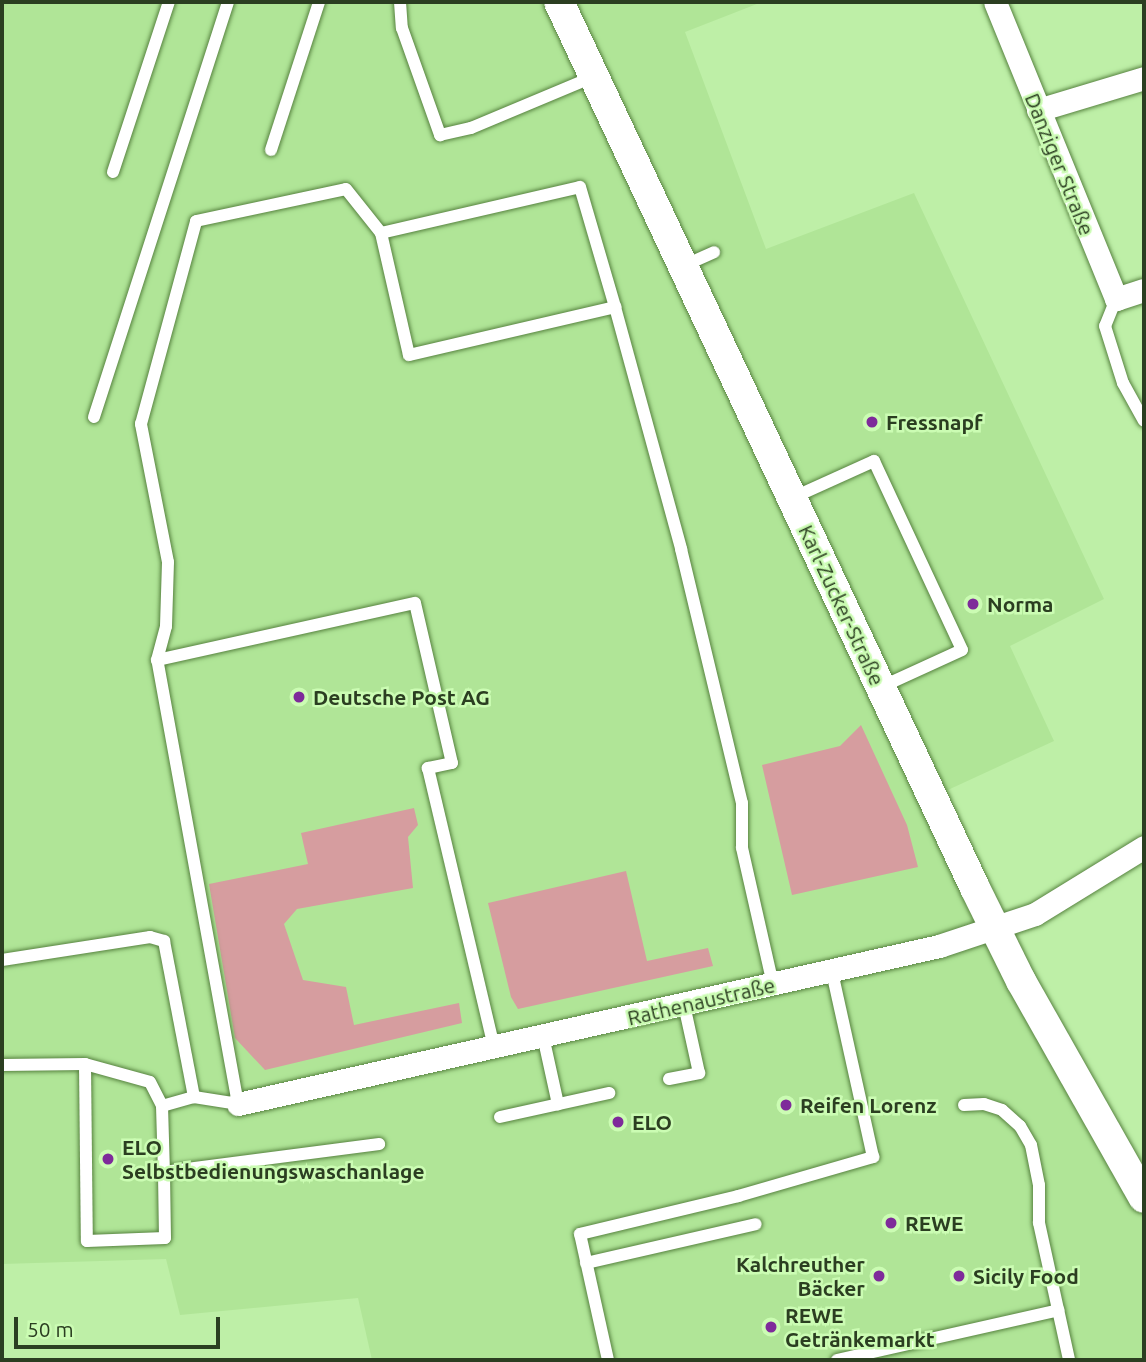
<!DOCTYPE html>
<html>
<head>
<meta charset="utf-8">
<style>
	body { margin:0 }
	#map { position:relative; width:1146px; height:1362px; overflow:hidden; background:#beefa7; font-family:Ubuntu,sans-serif }
	div>[style] { position:absolute }
	.built>* { inset:0; background:#b0e597 }
	.green>* { inset:0; background:#d69d9f }
	.roads { filter:drop-shadow(0 0 2px #578340) drop-shadow(0 0 2px #578340) }
	.service>* { height:12px; margin:-6px; padding:0 6px; transform-origin:6px; border-radius:6px; background:#fff }
	.minor>* { height:23px; margin:-11.5px; padding:0 11.5px; transform-origin:11.5px; border-radius:11.5px; background:#fff }
	.tertiary>* { height:30px; margin:-15px; padding:0 15px; transform-origin:15px; border-radius:15px; background:#fff }
	.dots>* { width:19px; height:19px; translate:-50% -50%; box-sizing:border-box; border:4px solid #cbfcb3; border-radius:50% }
	span { translate:-50% -50%; white-space:nowrap; text-align:center; line-height:1.15; -webkit-text-stroke:5px #cbfcb3; paint-order:stroke }
	.street-label { font-size:21px; color:#2b3e21 }
	.poi-label { font-size:21px; color:#2b3e21; font-weight:700 }
	.left { translate:0 -50%; text-align:left }
	.right { translate:-100% -50%; text-align:right }
	.frame { position:absolute; inset:0; border:4px solid #2b3e21; pointer-events:none }
	.scale { position:absolute; left:14px; top:1317px; width:206px; height:32px; box-sizing:border-box; border:4px solid #2b3e21; border-top:0; padding-left:9px; font-size:21px; line-height:24px; white-space:nowrap; color:#2b3e21; -webkit-text-stroke:5px #cbfcb3; paint-order:stroke }
</style>
</head>
<body>
<div id="map">
	<div class="built">
		<div style="clip-path:polygon(2px 2px,762px 2px,685px 32px,766px 249px,914px 193px,1104px 599px,1010px 646px,1054px 741px,924px 801px,1144px 1209px,1144px 1360px,372px 1360px,358px 1298px,180px 1315px,166px 1259px,2px 1264px)"></div>
	</div>
	<div class="green">
		<div style="clip-path:polygon(861px 725px,907px 825px,918px 867px,792px 895px,762px 765px,840px 746px)"></div>
		<div style="clip-path:polygon(414px 808px,418px 825px,408px 837px,413px 888px,297px 909px,284px 924px,303px 980px,346px 987px,354px 1025px,459px 1003px,462px 1023px,265px 1070px,235px 1038px,209px 884px,308px 864px,301px 833px)"></div>
		<div style="clip-path:polygon(626px 871px,647px 961px,708px 948px,713px 966px,518px 1009px,511px 997px,488px 903px)"></div>
	</div>
	<div class="roads">
		<div class="service">
			<div style="left:400px;top:2px;width:26px;rotate:86deg"></div>
			<div style="left:402px;top:28px;width:114px;rotate:70.4deg"></div>
			<div style="left:440px;top:135px;width:32px;rotate:-13deg"></div>
			<div style="left:471px;top:128px;width:132px;rotate:-22.7deg"></div>
			<div style="left:271px;top:150px;width:156px;rotate:-72deg"></div>
			<div style="left:113px;top:172px;width:179px;rotate:-71.8deg"></div>
			<div style="left:381px;top:233px;width:125px;rotate:77.1deg"></div>
			<div style="left:409px;top:355px;width:212px;rotate:-13.1deg"></div>
			<div style="left:615px;top:307px;width:251px;rotate:74.7deg"></div>
			<div style="left:681px;top:549px;width:261px;rotate:76.5deg"></div>
			<div style="left:742px;top:803px;width:45px;rotate:90deg"></div>
			<div style="left:742px;top:848px;width:140px;rotate:77.2deg"></div>
			<div style="left:683px;top:266px;width:34px;rotate:-24deg"></div>
			<div style="left:1116px;top:299px;width:29px;rotate:112deg"></div>
			<div style="left:1105px;top:326px;width:60px;rotate:72.5deg"></div>
			<div style="left:1123px;top:383px;width:43px;rotate:61.1deg"></div>
			<div style="left:94px;top:417px;width:436px;rotate:-72.1deg"></div>
			<div style="left:792px;top:498px;width:90px;rotate:-24.3deg"></div>
			<div style="left:874px;top:461px;width:208px;rotate:65deg"></div>
			<div style="left:962px;top:650px;width:89px;rotate:155.4deg"></div>
			<div style="left:157px;top:660px;width:264px;rotate:-12.5deg"></div>
			<div style="left:415px;top:603px;width:164px;rotate:77deg"></div>
			<div style="left:452px;top:763px;width:25px;rotate:168deg"></div>
			<div style="left:428px;top:768px;width:287px;rotate:76.7deg"></div>
			<div style="left:2px;top:960px;width:150px;rotate:-8.8deg"></div>
			<div style="left:150px;top:937px;width:15px;rotate:16deg"></div>
			<div style="left:164px;top:941px;width:159px;rotate:79.1deg"></div>
			<div style="left:543px;top:1036px;width:70px;rotate:77.6deg"></div>
			<div style="left:85px;top:1064px;width:177px;rotate:89.4deg"></div>
			<div style="left:87px;top:1241px;width:78px;rotate:-2.2deg"></div>
			<div style="left:165px;top:1238px;width:66px;rotate:-90.9deg"></div>
			<div style="left:2px;top:1065px;width:83px;rotate:-0.7deg"></div>
			<div style="left:85px;top:1064px;width:67px;rotate:15.5deg"></div>
			<div style="left:150px;top:1082px;width:27px;rotate:63deg"></div>
			<div style="left:162px;top:1106px;width:66px;rotate:88.3deg"></div>
			<div style="left:164px;top:1172px;width:217px;rotate:-7.4deg"></div>
			<div style="left:669px;top:1079px;width:31px;rotate:-11deg"></div>
			<div style="left:699px;top:1073px;width:70px;rotate:-102.4deg"></div>
			<div style="left:964px;top:1105px;width:20px;rotate:-3deg"></div>
			<div style="left:984px;top:1104px;width:19px;rotate:18deg"></div>
			<div style="left:1002px;top:1110px;width:24px;rotate:42deg"></div>
			<div style="left:1020px;top:1126px;width:22px;rotate:60deg"></div>
			<div style="left:1031px;top:1145px;width:41px;rotate:78.7deg"></div>
			<div style="left:1039px;top:1185px;width:38px;rotate:90deg"></div>
			<div style="left:1039px;top:1223px;width:140px;rotate:77.6deg"></div>
			<div style="left:162px;top:1106px;width:33px;rotate:-16deg"></div>
			<div style="left:194px;top:1097px;width:45px;rotate:9deg"></div>
			<div style="left:238px;top:1104px;width:451px;rotate:-100.3deg"></div>
			<div style="left:157px;top:660px;width:35px;rotate:-75deg"></div>
			<div style="left:166px;top:626px;width:64px;rotate:-88.2deg"></div>
			<div style="left:168px;top:562px;width:141px;rotate:-101.1deg"></div>
			<div style="left:141px;top:424px;width:210px;rotate:-74.8deg"></div>
			<div style="left:196px;top:221px;width:153px;rotate:-12deg"></div>
			<div style="left:346px;top:189px;width:56px;rotate:51.5deg"></div>
			<div style="left:381px;top:233px;width:204px;rotate:-13deg"></div>
			<div style="left:580px;top:187px;width:125px;rotate:73.7deg"></div>
			<div style="left:500px;top:1117px;width:112px;rotate:-12.4deg"></div>
			<div style="left:586px;top:1263px;width:174px;rotate:-12.9deg"></div>
			<div style="left:608px;top:1360px;width:129px;rotate:-102.5deg"></div>
			<div style="left:580px;top:1234px;width:163px;rotate:-13.5deg"></div>
			<div style="left:738px;top:1196px;width:141px;rotate:-16.1deg"></div>
			<div style="left:873px;top:1157px;width:189px;rotate:-102.5deg"></div>
			<div style="left:837px;top:1360px;width:227px;rotate:-12.7deg"></div>
		</div>
		<div class="minor">
			<div style="left:995px;top:2px;width:321px;rotate:67.8deg"></div>
			<div style="left:1116px;top:299px;width:29px;rotate:-18deg"></div>
			<div style="left:1038px;top:110px;width:111px;rotate:-16.8deg"></div>
			<div style="left:238px;top:1104px;width:719px;rotate:-12.7deg"></div>
			<div style="left:939px;top:946px;width:101px;rotate:-18.4deg"></div>
			<div style="left:1035px;top:914px;width:128px;rotate:-31.6deg"></div>
		</div>
		<div class="tertiary">
			<div style="left:559px;top:2px;width:979px;rotate:64.85deg"></div>
			<div style="left:975px;top:888px;width:104px;rotate:63.7deg"></div>
			<div style="left:1021px;top:981px;width:249px;rotate:60.5deg"></div>
		</div>
	</div>
	<div class="dots">
		<div style="left:872px;top:422px;background:#7e2b9a"></div>
		<div style="left:973px;top:604px;background:#7e2b9a"></div>
		<div style="left:299px;top:697px;background:#7e2b9a"></div>
		<div style="left:786px;top:1105px;background:#7e2b9a"></div>
		<div style="left:618px;top:1122px;background:#7e2b9a"></div>
		<div style="left:108px;top:1159px;background:#7e2b9a"></div>
		<div style="left:891px;top:1223px;background:#7e2b9a"></div>
		<div style="left:879px;top:1276px;background:#7e2b9a"></div>
		<div style="left:959px;top:1276px;background:#7e2b9a"></div>
		<div style="left:771px;top:1327px;background:#7e2b9a"></div>
	</div>
	<div class="street-label">
		<span style="left:1060px;top:164px;rotate:68deg">Danziger Straße</span>
		<span style="left:842px;top:605px;rotate:65deg">Karl-Zucker-Straße</span>
		<span style="left:701px;top:1001px;rotate:-13deg">Rathenaustraße</span>
	</div>
	<div class="poi-label">
		<span class="left" style="left:886px;top:422px">Fressnapf</span>
		<span class="left" style="left:987px;top:604px">Norma</span>
		<span class="left" style="left:313px;top:697px">Deutsche Post AG</span>
		<span class="left" style="left:800px;top:1105px">Reifen Lorenz</span>
		<span class="left" style="left:632px;top:1122px">ELO</span>
		<span class="left" style="left:122px;top:1159px">ELO<br>Selbstbedienungswaschanlage</span>
		<span class="left" style="left:905px;top:1223px">REWE</span>
		<span class="right" style="left:865px;top:1276px">Kalchreuther<br>Bäcker</span>
		<span class="left" style="left:973px;top:1276px">Sicily Food</span>
		<span class="left" style="left:785px;top:1327px">REWE<br>Getränkemarkt</span>
	</div>
	<div class="frame"></div>
	<div class="scale">50 m</div>
</div>
</body>
</html>
